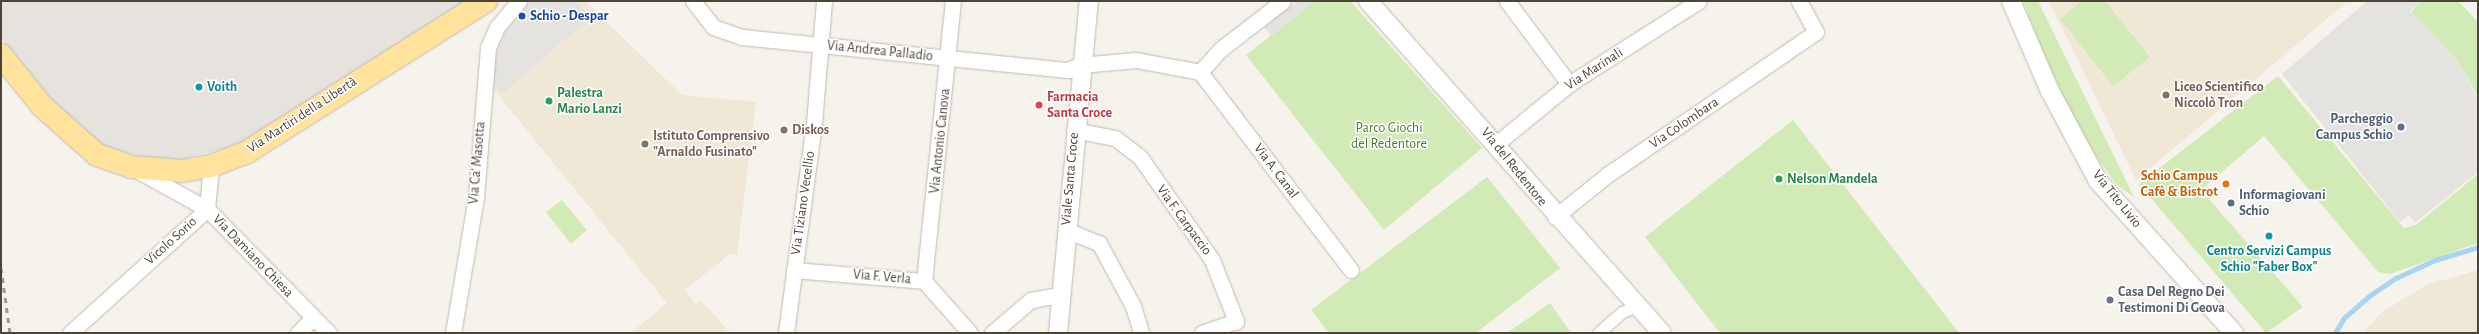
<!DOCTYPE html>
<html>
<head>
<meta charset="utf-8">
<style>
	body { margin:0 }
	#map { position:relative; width:2479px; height:334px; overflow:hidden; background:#f6f3ec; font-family:"Alegreya Sans",sans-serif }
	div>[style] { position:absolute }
	.industrial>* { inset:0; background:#e6e2dd }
	.education>* { inset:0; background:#efe8d6 }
	.green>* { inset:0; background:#d2eab5 }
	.parking>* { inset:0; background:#e5e3e0 }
	.stream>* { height:4.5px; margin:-2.25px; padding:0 2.25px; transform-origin:2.25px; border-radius:2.25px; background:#a9d4f2 }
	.roads { filter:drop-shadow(0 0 1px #c2bbae) drop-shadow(0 0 1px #c2bbae) }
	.pedestrian>* { height:11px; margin:-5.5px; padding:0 5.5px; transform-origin:5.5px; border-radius:5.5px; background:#fff }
	.minor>* { height:15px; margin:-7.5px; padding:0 7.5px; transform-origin:7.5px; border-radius:7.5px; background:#fff }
	.tertiary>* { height:18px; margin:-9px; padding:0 9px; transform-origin:9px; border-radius:9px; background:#fff }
	.primary>* { height:22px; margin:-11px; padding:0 11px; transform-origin:11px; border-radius:11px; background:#ffe39c }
	.rail>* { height:3px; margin-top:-1.5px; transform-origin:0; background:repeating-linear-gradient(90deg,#9a9a9a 0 5px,transparent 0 10px) }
	.dots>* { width:11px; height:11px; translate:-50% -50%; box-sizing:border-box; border:2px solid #fff; border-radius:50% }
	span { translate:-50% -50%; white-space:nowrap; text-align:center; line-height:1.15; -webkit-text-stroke:3px #fff; paint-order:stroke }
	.transit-label { font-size:14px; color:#164399; font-weight:700 }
	.left { translate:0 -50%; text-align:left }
	.street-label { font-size:14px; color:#4b4439 }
	.culture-label { font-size:14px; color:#0d838f; font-weight:700 }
	.education-label { font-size:14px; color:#785e54; font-weight:700 }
	.leisure-label { font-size:14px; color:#27864d; font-weight:700 }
	.health-label { font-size:14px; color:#be3a42; font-weight:700 }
	.service-label { font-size:14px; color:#4e5e75; font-weight:700 }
	.right { translate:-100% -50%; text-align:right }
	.park-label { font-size:14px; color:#4a7f2a }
	.food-label { font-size:14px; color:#c56008; font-weight:700 }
	.worship-label { font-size:14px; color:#5b616d; font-weight:700 }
	.frame { position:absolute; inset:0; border:2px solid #4b4439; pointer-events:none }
</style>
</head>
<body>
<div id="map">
	<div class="industrial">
		<div style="clip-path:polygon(1px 1px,470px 1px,239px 145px,175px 161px,112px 151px,75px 131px,31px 83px,1px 38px)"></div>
	</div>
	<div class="education">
		<div style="clip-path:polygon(508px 1px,585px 1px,682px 95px,756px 102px,737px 255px,730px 254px,685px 290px,695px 304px,701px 300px,730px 333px,631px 333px,667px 303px,482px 75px,491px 25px)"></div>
		<div style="clip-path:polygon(2049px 1px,2348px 1px,2136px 180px)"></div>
		<div style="clip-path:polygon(2478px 270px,2478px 333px,2363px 333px,2382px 312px,2426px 285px)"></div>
	</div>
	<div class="green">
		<div style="clip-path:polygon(1315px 1px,1350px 1px,1482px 148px,1384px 230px,1246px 55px)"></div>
		<div style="clip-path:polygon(2023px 1px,2038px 1px,2134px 197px,2117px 185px,2086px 143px,2056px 85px)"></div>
		<div style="clip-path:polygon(2082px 1px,2105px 1px,2150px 57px,2113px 86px,2060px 19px)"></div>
		<div style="clip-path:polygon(2421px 1px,2458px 1px,2478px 22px,2478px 97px,2457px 60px,2411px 12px)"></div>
		<div style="clip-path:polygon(2278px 76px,2404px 228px,2416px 225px,2478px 174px,2478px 243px,2390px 274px,2378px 272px,2264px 136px,2201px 190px,2303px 307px,2266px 333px,2139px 184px)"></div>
		<div style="clip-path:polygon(1793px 120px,1959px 333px,1720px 333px,1645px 237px)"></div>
		<div style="clip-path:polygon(1487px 177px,1560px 268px,1476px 333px,1329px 333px,1311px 310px)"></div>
		<div style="clip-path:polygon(562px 200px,587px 230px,571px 244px,546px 212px)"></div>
		<div style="clip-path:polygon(1550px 303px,1571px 333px,1507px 333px)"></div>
	</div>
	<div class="parking">
		<div style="clip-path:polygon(530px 1px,575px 1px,591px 17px,502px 94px,487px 73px,509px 28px)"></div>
		<div style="clip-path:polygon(1297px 1px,1315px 1px,1271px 36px,1264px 27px)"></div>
		<div style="clip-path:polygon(2367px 1px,2421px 1px,2410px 11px,2457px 60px,2478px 99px,2478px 172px,2415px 223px,2409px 215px,2400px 222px,2282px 74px)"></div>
	</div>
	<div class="stream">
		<div style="left:2335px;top:333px;width:17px;rotate:-59deg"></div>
		<div style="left:2344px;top:318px;width:33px;rotate:-41deg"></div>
		<div style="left:2369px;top:296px;width:32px;rotate:-34deg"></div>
		<div style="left:2396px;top:278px;width:43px;rotate:-24.8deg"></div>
		<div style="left:2435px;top:260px;width:45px;rotate:-16.8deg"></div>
	</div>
	<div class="roads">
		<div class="pedestrian">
			<div style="left:1598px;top:333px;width:32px;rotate:-41deg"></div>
			<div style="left:1622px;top:312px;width:16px;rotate:-22deg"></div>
		</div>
		<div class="minor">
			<div style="left:693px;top:1px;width:33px;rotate:52deg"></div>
			<div style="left:713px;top:27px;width:31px;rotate:19deg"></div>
			<div style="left:742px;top:37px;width:328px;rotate:5.8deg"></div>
			<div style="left:1068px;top:70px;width:13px;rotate:-23deg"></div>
			<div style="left:1080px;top:65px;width:56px;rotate:-5.1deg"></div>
			<div style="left:1136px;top:60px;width:65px;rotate:10.6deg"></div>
			<div style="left:1507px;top:1px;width:104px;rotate:53.2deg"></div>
			<div style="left:1200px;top:72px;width:249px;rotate:52.7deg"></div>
			<div style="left:1200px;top:72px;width:31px;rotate:-48deg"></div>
			<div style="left:1221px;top:49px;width:78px;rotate:-37.7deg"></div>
			<div style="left:1074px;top:130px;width:42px;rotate:11deg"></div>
			<div style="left:1115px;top:138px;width:31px;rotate:37deg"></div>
			<div style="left:1140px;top:157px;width:126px;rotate:55deg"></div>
			<div style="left:1212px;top:260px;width:66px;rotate:68.5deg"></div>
			<div style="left:1236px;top:321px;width:36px;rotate:161deg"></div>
			<div style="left:1496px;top:144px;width:94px;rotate:-39.4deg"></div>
			<div style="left:1569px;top:84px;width:154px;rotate:-32.6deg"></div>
			<div style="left:211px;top:166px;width:43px;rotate:95.3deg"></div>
			<div style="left:207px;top:209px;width:174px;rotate:45.5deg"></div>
			<div style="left:1555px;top:217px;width:67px;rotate:-38.9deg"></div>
			<div style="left:1607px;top:175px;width:253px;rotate:-34.4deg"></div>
			<div style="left:1816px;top:32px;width:35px;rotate:-119deg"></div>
			<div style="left:1066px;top:230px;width:35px;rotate:22deg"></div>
			<div style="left:1099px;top:243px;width:72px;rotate:61.6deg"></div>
			<div style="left:1133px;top:306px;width:28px;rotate:73deg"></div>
			<div style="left:794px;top:270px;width:130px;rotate:4.8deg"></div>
			<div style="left:924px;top:281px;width:69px;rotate:48.5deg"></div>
			<div style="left:924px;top:281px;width:281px;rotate:-84.1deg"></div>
			<div style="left:70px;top:333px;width:185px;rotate:-42.1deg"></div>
			<div style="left:207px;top:209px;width:80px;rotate:-150.9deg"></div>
			<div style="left:298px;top:333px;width:21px;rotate:-45deg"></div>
			<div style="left:453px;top:333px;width:138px;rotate:-80.4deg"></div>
			<div style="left:476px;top:197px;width:149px;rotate:-85.4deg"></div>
			<div style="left:488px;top:48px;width:23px;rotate:-67deg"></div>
			<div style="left:497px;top:27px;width:34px;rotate:-50deg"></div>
			<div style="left:786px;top:333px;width:212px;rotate:-82.4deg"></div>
			<div style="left:814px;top:123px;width:122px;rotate:-85.3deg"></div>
			<div style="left:992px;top:333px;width:51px;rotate:-40.2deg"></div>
			<div style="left:1031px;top:300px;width:29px;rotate:-10deg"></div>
		</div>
		<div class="tertiary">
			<div style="left:1368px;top:1px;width:443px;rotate:48.5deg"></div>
			<div style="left:2011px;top:1px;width:98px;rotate:66.6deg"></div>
			<div style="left:2050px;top:91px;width:102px;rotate:61.9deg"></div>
			<div style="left:2098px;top:181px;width:204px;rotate:48.2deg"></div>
			<div style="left:1058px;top:333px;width:333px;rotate:-84.7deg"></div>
		</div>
		<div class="primary">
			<div style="left:1px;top:55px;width:65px;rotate:51.2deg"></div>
			<div style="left:42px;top:106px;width:74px;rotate:41.7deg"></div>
			<div style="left:97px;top:155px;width:36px;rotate:19deg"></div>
			<div style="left:131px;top:167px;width:51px;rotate:4.5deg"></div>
			<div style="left:182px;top:171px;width:29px;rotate:-10deg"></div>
			<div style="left:211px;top:166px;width:39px;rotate:-21deg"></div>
			<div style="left:247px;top:152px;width:283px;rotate:-32.3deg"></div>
		</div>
	</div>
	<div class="rail">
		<div style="left:1px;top:268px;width:66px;rotate:82.1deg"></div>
	</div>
	<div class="dots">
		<div style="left:522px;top:16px;background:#1a4fb4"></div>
		<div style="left:199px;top:87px;background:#0f9aa8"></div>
		<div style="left:2166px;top:95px;background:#8d6e63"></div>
		<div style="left:549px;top:101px;background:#2e9e5b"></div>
		<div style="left:1039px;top:105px;background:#e0444e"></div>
		<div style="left:2401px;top:127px;background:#5c6f8a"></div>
		<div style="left:784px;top:130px;background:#8d6e63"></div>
		<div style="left:645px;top:144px;background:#8d6e63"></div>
		<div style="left:1779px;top:179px;background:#2e9e5b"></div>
		<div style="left:2226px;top:184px;background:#e8710a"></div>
		<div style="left:2231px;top:203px;background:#5c6f8a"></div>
		<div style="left:2269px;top:236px;background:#0f9aa8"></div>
		<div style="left:2110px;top:300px;background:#6b7280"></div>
	</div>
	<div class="transit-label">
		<span class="left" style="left:530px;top:16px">Schio - Despar</span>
	</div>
	<div class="street-label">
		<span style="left:880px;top:51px;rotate:6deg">Via Andrea Palladio</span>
		<span style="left:1594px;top:69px;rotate:-33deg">Via Marinali</span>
		<span style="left:302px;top:115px;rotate:-33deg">Via Martiri della Libertà</span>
		<span style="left:1684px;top:123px;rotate:-34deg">Via Colombara</span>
		<span style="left:940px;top:141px;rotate:-84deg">Via Antonio Canova</span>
		<span style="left:477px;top:163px;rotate:-85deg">Via Ca' Masotta</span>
		<span style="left:1514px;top:167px;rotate:51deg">Via del Redentore</span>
		<span style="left:1276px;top:171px;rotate:53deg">Via A. Canal</span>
		<span style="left:1070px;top:179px;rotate:-85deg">Viale Santa Croce</span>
		<span style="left:2117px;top:199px;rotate:51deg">Via Tito Livio</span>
		<span style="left:803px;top:203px;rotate:-82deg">Via Tiziano Vecellio</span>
		<span style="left:1184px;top:220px;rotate:54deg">Via F. Carpaccio</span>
		<span style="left:171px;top:241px;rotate:-42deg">Vicolo Sorio</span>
		<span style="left:253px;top:256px;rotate:46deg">Via Damiano Chiesa</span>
		<span style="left:882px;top:277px;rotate:5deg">Via F. Verla</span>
	</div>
	<div class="culture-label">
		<span class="left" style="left:207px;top:87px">Voith</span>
		<span style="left:2269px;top:259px">Centro Servizi Campus<br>Schio "Faber Box"</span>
	</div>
	<div class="education-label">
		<span class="left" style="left:2174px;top:95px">Liceo Scientifico<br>Niccolò Tron</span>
		<span class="left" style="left:792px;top:130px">Diskos</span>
		<span class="left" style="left:653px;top:144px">Istituto Comprensivo<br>"Arnaldo Fusinato"</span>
	</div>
	<div class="leisure-label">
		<span class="left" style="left:557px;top:101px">Palestra<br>Mario Lanzi</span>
		<span class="left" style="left:1787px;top:179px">Nelson Mandela</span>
	</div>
	<div class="health-label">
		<span class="left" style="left:1047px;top:105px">Farmacia<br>Santa Croce</span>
	</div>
	<div class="service-label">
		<span class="right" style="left:2393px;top:127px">Parcheggio<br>Campus Schio</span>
		<span class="left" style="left:2239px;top:203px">Informagiovani<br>Schio</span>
	</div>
	<div class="park-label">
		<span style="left:1389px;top:136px">Parco Giochi<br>del Redentore</span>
	</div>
	<div class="food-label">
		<span class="right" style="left:2218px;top:184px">Schio Campus<br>Cafè &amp; Bistrot</span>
	</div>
	<div class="worship-label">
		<span class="left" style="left:2118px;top:300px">Casa Del Regno Dei<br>Testimoni Di Geova</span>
	</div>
	<div class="frame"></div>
</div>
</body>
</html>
